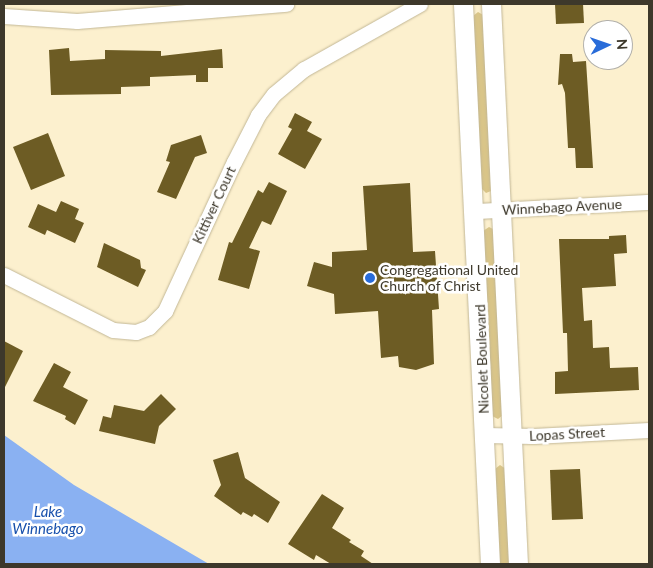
<!DOCTYPE html>
<html>
<head>
<meta charset="utf-8">
<style>
	body { margin:0 }
	#map { position:relative; width:653px; height:568px; overflow:hidden; background:#fcf0ce; font-family:Lato,sans-serif }
	div>[style] { position:absolute }
	.green>* { inset:0; background:#d9c589 }
	.water>* { inset:0; background:#8ab1f2 }
	.building>* { inset:0; background:#6d5c24 }
	.roads { filter:drop-shadow(0 0 1px #c2b796) drop-shadow(0 0 1px #c2b796) }
	.minor>* { height:15px; margin:-7.5px; padding:0 7.5px; transform-origin:7.5px; border-radius:7.5px; background:#fff }
	.tertiary>* { height:19px; margin:-9.5px; padding:0 9.5px; transform-origin:9.5px; border-radius:9.5px; background:#fff }
	.dots>* { width:14px; height:14px; translate:-50% -50%; box-sizing:border-box; border:2px solid #fff; border-radius:50% }
	span { translate:-50% -50%; white-space:nowrap; text-align:center; line-height:1.15; -webkit-text-stroke:5px #fff; paint-order:stroke }
	.street-label { font-size:14px; color:#3d382b }
	.poi-label { font-size:14px; color:#3d382b }
	.left { translate:0 -50%; text-align:left }
	.water-label { font-size:15px; color:#1750ac; font-style:italic }
	.frame { position:absolute; inset:0; border:5px solid #3d382b; pointer-events:none }
	.north { position:absolute; left:583px; top:20px; width:50px; height:50px; box-sizing:border-box; background:#fff; border:1px solid #b1afaa; border-radius:50%; rotate:87deg; font-size:14px; font-weight:700; line-height:20px; text-align:center; color:#3d382b }
	.north::after { content:''; display:block; margin:auto; width:18px; height:22px; background:#296cd9; clip-path:polygon(50% 0,100% 100%,50% 72%,0 100%) }
</style>
</head>
<body>
<div id="map">
	<div class="green">
		<div style="clip-path:polygon(478px 12px,485px 16px,491px 191px,486px 193px,481px 188px,473px 16px)"></div>
		<div style="clip-path:polygon(489px 227px,493px 229px,503px 415px,498px 419px,492px 416px,483px 231px)"></div>
		<div style="clip-path:polygon(500px 465px,506px 469px,511px 564px,499px 564px,495px 469px)"></div>
	</div>
	<div class="water">
		<div style="clip-path:polygon(4px 435px,74px 485px,209px 564px,4px 564px)"></div>
	</div>
	<div class="building">
		<div style="clip-path:polygon(555px 4px,583px 4px,584px 23px,556px 24px)"></div>
		<div style="clip-path:polygon(69px 48px,70px 61px,105px 59px,105px 50px,161px 51px,161px 56px,222px 49px,223px 68px,208px 68px,208px 82px,196px 82px,196px 75px,150px 77px,150px 86px,121px 87px,121px 94px,51px 95px,49px 50px)"></div>
		<div style="clip-path:polygon(560px 54px,572px 54px,573px 62px,586px 61px,593px 168px,576px 168px,575px 148px,568px 148px,565px 93px,562px 84px,558px 85px)"></div>
		<div style="clip-path:polygon(295px 113px,312px 122px,307px 131px,322px 139px,305px 169px,278px 154px,292px 129px,288px 127px)"></div>
		<div style="clip-path:polygon(48px 133px,65px 176px,31px 190px,13px 147px)"></div>
		<div style="clip-path:polygon(201px 135px,207px 153px,195px 157px,176px 199px,157px 192px,170px 162px,166px 161px,171px 145px)"></div>
		<div style="clip-path:polygon(269px 182px,287px 191px,271px 225px,262px 221px,249px 248px,260px 251px,249px 289px,218px 280px,229px 242px,232px 243px,258px 190px,263px 193px)"></div>
		<div style="clip-path:polygon(410px 183px,413px 252px,435px 251px,439px 309px,432px 310px,434px 364px,416px 370px,399px 367px,398px 356px,381px 358px,378px 311px,335px 314px,334px 294px,307px 286px,314px 262px,332px 267px,332px 252px,367px 250px,363px 186px)"></div>
		<div style="clip-path:polygon(61px 201px,79px 209px,75px 219px,84px 223px,75px 243px,47px 230px,45px 235px,28px 227px,38px 204px,56px 212px)"></div>
		<div style="clip-path:polygon(626px 235px,627px 253px,614px 254px,616px 286px,582px 288px,584px 321px,592px 320px,593px 348px,609px 347px,610px 368px,638px 367px,639px 390px,555px 394px,555px 372px,568px 371px,567px 333px,563px 333px,559px 239px,609px 239px,609px 236px)"></div>
		<div style="clip-path:polygon(104px 243px,140px 260px,141px 268px,146px 270px,138px 287px,97px 267px)"></div>
		<div style="clip-path:polygon(4px 341px,23px 351px,4px 389px)"></div>
		<div style="clip-path:polygon(54px 363px,71px 372px,63px 387px,88px 400px,75px 425px,65px 419px,66px 416px,33px 401px)"></div>
		<div style="clip-path:polygon(161px 394px,176px 409px,159px 426px,155px 444px,99px 431px,103px 416px,111px 418px,114px 405px,144px 411px)"></div>
		<div style="clip-path:polygon(238px 452px,245px 478px,280px 502px,268px 523px,254px 514px,252px 517px,243px 512px,241px 515px,214px 496px,221px 485px,213px 460px)"></div>
		<div style="clip-path:polygon(580px 469px,583px 519px,552px 520px,550px 470px)"></div>
		<div style="clip-path:polygon(322px 494px,344px 508px,332px 528px,351px 540px,349px 542px,364px 551px,361px 556px,373px 564px,331px 564px,316px 555px,314px 560px,288px 544px)"></div>
	</div>
	<div class="roads">
		<div class="minor">
			<div style="left:4px;top:16px;width:73px;rotate:3.9deg"></div>
			<div style="left:77px;top:21px;width:210px;rotate:-4.7deg"></div>
			<div style="left:475px;top:211px;width:174px;rotate:-3deg"></div>
			<div style="left:4px;top:275px;width:122px;rotate:26.8deg"></div>
			<div style="left:113px;top:330px;width:23px;rotate:5deg"></div>
			<div style="left:136px;top:332px;width:14px;rotate:-21deg"></div>
			<div style="left:149px;top:327px;width:23px;rotate:-45deg"></div>
			<div style="left:165px;top:311px;width:164px;rotate:-65.2deg"></div>
			<div style="left:234px;top:162px;width:53px;rotate:-62.9deg"></div>
			<div style="left:258px;top:115px;width:26px;rotate:-53deg"></div>
			<div style="left:274px;top:94px;width:39px;rotate:-40deg"></div>
			<div style="left:304px;top:69px;width:133px;rotate:-29.3deg"></div>
			<div style="left:485px;top:435px;width:48px;rotate:1.2deg"></div>
			<div style="left:533px;top:436px;width:116px;rotate:-3deg"></div>
		</div>
		<div class="tertiary">
			<div style="left:463px;top:4px;width:561px;rotate:87.24deg"></div>
			<div style="left:491px;top:4px;width:561px;rotate:87.24deg"></div>
		</div>
	</div>
	<div class="dots">
		<div style="left:370px;top:278px;background:#296cd9"></div>
	</div>
	<div class="street-label">
		<span style="left:214px;top:205px;rotate:-65deg">Kittiver Court</span>
		<span style="left:562px;top:207px;rotate:-3deg">Winnebago Avenue</span>
		<span style="left:482px;top:359px;rotate:-92deg">Nicolet Boulevard</span>
		<span style="left:567px;top:434px;rotate:-3deg">Lopas Street</span>
	</div>
	<div class="poi-label">
		<span class="left" style="left:380px;top:278px">Congregational United<br>Church of Christ</span>
	</div>
	<div class="water-label">
		<span style="left:48px;top:520px">Lake<br>Winnebago</span>
	</div>
	<div class="frame"></div>
	<div class="north">N</div>
</div>
</body>
</html>
